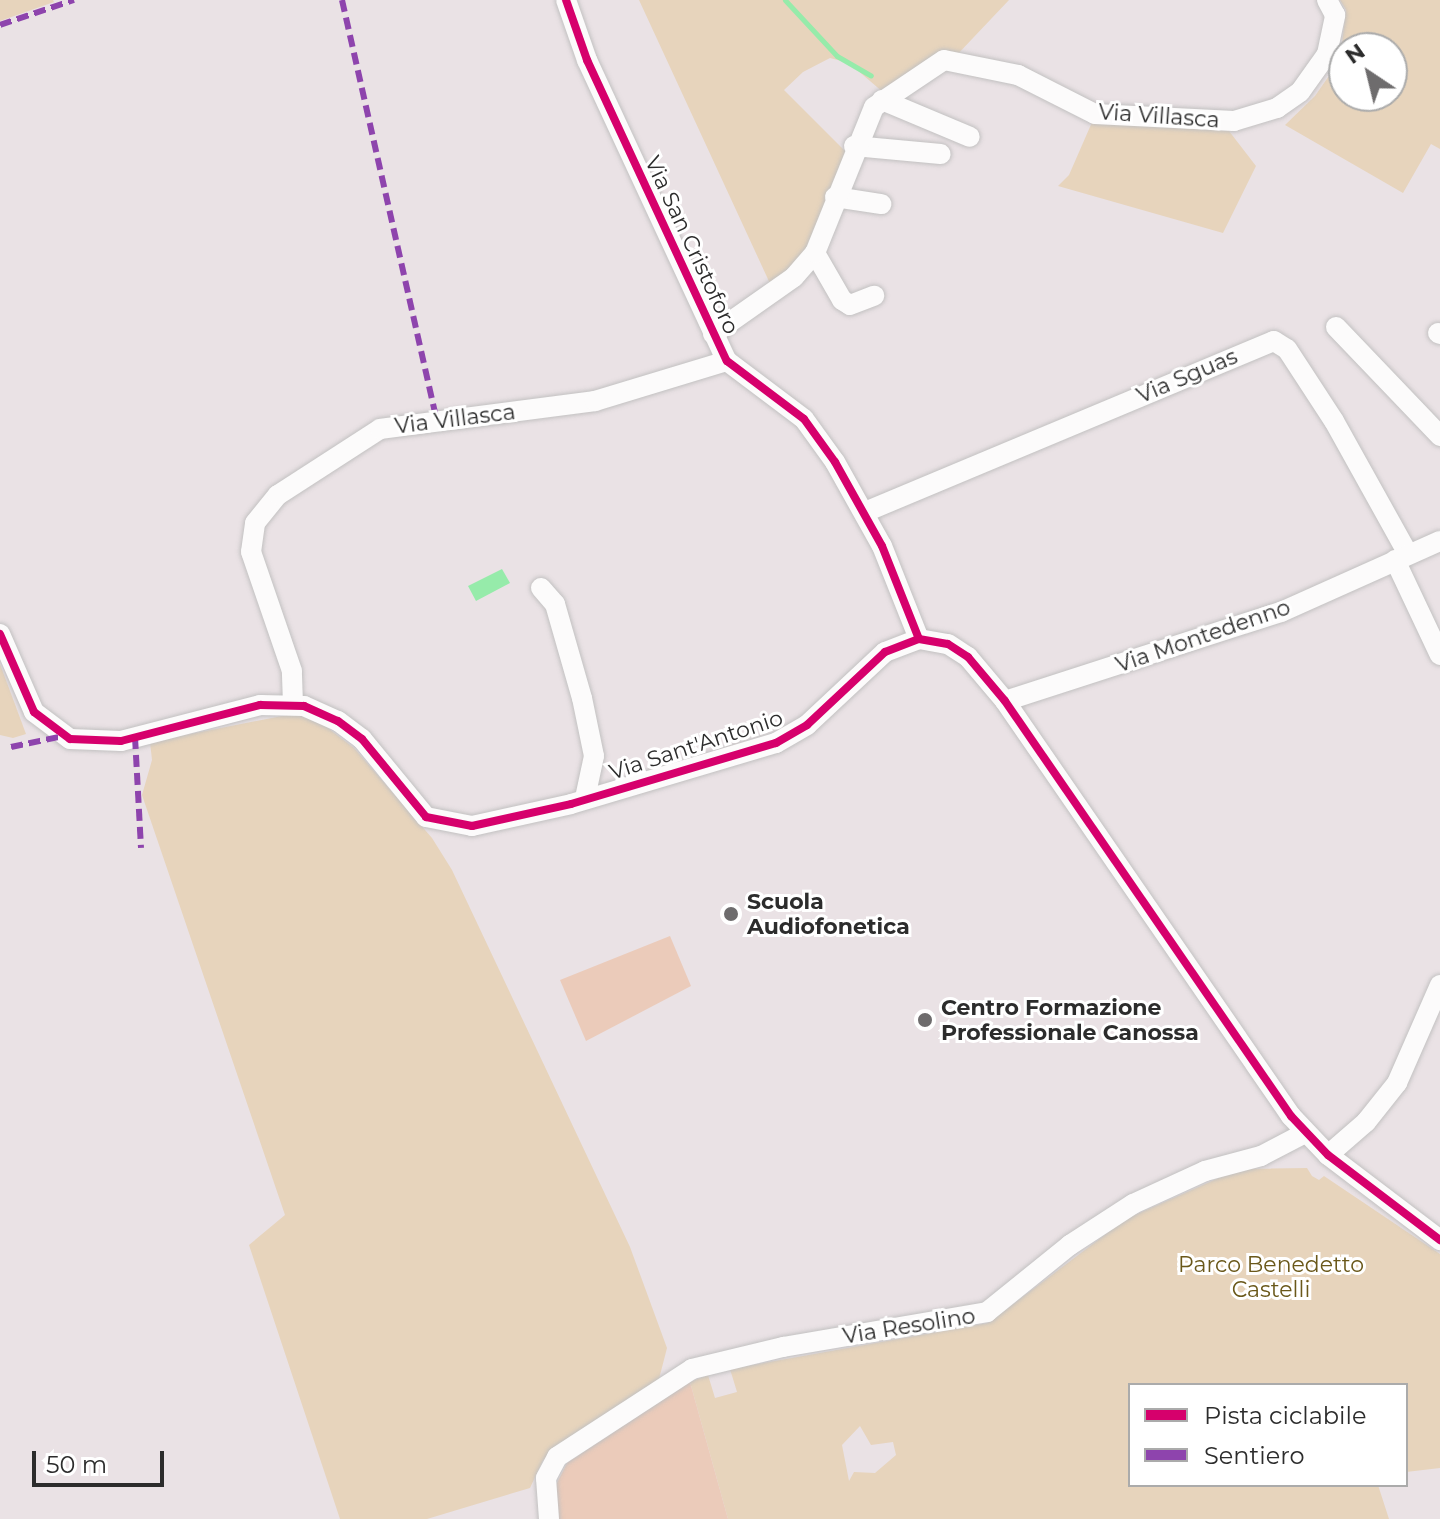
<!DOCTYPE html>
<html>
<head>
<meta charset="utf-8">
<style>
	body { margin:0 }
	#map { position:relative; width:1440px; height:1519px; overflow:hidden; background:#eae2e5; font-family:Montserrat,sans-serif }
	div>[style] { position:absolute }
	.green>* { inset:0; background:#e7d4bc }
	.pitch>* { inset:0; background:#ebcbba }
	.water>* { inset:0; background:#96ebaa }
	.stream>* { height:5px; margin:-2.5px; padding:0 2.5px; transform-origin:2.5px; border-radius:2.5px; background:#96ebaa }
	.roads { filter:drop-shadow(0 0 2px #c2c1c1) drop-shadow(0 0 2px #c2c1c1) }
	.minor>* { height:20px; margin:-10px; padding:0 10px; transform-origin:10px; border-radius:10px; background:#fcfbfb }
	.quiet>* { height:6px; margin-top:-3px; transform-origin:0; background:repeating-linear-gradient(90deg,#8e44ad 0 12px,transparent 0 18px) }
	.cycleway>* { height:8px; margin:-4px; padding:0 4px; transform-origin:4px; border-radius:4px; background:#d6006c }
	.dots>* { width:22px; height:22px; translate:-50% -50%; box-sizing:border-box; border:4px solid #fff; border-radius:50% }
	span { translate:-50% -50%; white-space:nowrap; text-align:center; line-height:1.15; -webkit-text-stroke:6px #fff; paint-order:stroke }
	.street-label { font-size:22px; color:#2c2c2c }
	.poi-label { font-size:22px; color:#2c2c2c; font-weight:700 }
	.left { translate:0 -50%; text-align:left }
	.park-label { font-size:22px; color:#6a581a }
	.legend { position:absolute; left:1128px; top:1383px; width:280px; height:104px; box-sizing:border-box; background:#fff; border:2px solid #ababab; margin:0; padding:10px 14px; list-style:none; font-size:24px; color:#2c2c2c }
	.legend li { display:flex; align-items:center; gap:16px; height:40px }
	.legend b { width:40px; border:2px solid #ababab }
	.north { position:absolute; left:1328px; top:32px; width:80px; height:80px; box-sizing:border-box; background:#fff; border:2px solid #ababab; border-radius:50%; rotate:325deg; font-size:22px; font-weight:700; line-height:32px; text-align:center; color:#2c2c2c }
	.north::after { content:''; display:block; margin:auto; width:28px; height:36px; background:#6e6c6d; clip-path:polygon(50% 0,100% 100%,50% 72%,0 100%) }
	.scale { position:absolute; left:32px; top:1451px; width:132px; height:36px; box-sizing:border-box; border:4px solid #2c2c2c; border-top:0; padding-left:10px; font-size:24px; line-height:28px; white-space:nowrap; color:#2c2c2c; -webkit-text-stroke:6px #fff; paint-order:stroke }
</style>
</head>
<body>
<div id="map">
	<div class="green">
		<div style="clip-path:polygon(0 0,53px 0,54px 2px,0 21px)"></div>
		<div style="clip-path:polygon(639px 0,1009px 0,955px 57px,884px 93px,849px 63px,830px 58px,803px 72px,784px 90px,847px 153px,812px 251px,773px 290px)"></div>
		<div style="clip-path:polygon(evenodd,1340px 0,1440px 0,1440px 149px,1431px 144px,1403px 193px,1285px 125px,1315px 96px,1340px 60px,1346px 10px,1340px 0,1344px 48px,1392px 48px,1392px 96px,1344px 96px,1344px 48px)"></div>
		<div style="clip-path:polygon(1093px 120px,1229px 131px,1256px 166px,1223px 233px,1058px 186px,1069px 175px)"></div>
		<div style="clip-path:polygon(0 664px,26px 734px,13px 738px,0 735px)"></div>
		<div style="clip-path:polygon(292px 714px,316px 719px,354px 748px,432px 838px,452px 870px,630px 1247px,667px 1348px,659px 1379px,543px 1460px,530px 1488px,427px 1519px,340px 1519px,249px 1245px,285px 1215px,142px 795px,152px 760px,150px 742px)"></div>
		<div style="clip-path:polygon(evenodd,1307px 1168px,1312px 1176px,1319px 1180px,1324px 1176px,1440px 1254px,1440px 1468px,1406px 1472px,1406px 1385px,1130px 1385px,1130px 1485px,1378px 1485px,1389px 1519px,728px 1519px,690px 1382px,708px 1375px,715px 1398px,737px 1392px,730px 1369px,988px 1323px,1126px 1219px,1239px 1169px,1307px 1168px,860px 1426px,871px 1445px,893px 1442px,896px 1455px,875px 1473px,854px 1472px,849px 1481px,842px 1445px,860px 1426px)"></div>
	</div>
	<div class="pitch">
		<div style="clip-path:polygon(670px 936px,691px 986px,586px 1041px,560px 980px)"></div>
		<div style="clip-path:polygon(690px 1382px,728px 1519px,557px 1519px,554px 1489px,567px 1463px)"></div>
	</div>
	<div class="water">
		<div style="clip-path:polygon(502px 569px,510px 583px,476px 601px,468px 586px)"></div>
	</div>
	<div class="stream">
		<div style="left:785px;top:0;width:76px;rotate:47.1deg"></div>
		<div style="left:837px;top:56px;width:39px;rotate:30deg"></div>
	</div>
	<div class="roads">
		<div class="minor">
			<div style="left:566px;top:0;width:64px;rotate:70.7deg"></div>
			<div style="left:587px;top:60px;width:332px;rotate:65.1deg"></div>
			<div style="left:727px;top:361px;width:96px;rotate:37deg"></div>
			<div style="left:804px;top:419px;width:53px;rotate:54.2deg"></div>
			<div style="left:835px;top:462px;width:96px;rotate:60.8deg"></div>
			<div style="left:882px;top:546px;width:100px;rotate:68.3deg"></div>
			<div style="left:882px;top:100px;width:95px;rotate:22.8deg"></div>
			<div style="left:854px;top:146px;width:87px;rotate:5.3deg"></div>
			<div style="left:835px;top:197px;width:47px;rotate:8.7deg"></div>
			<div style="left:815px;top:253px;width:54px;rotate:60.1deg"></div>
			<div style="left:842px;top:300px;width:9px;rotate:32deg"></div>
			<div style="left:850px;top:305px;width:26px;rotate:-21deg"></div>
			<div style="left:1336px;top:327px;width:151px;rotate:46.3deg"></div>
			<div style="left:1438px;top:333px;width:2px;rotate:27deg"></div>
			<div style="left:713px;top:334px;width:99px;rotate:-35.1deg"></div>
			<div style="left:794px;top:277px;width:32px;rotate:-49deg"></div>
			<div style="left:815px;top:253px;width:157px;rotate:-68deg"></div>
			<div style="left:874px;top:107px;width:84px;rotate:-33.9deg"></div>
			<div style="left:944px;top:60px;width:76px;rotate:11.5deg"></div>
			<div style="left:1018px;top:75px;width:86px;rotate:26.9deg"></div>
			<div style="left:1095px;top:114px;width:139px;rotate:2.9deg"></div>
			<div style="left:1234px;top:121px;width:45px;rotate:-16.8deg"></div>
			<div style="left:1277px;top:108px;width:28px;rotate:-35deg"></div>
			<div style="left:1300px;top:92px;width:47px;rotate:-54.6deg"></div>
			<div style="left:1327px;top:54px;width:40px;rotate:-78deg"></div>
			<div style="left:1335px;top:15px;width:17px;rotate:-118deg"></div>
			<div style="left:865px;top:512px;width:443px;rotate:-22.7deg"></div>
			<div style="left:1274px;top:341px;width:15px;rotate:32deg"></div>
			<div style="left:1287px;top:349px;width:86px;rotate:56.9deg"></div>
			<div style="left:1334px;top:421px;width:152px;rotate:60.9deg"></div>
			<div style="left:1395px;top:560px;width:105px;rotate:64.7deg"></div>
			<div style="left:541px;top:588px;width:21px;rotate:49deg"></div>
			<div style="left:555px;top:604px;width:98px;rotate:74deg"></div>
			<div style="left:582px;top:698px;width:59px;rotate:78.3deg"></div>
			<div style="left:594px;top:756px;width:43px;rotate:102.1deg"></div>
			<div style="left:0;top:634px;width:85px;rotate:66.4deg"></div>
			<div style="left:34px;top:712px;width:45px;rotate:36.9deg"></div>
			<div style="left:70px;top:739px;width:51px;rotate:2.2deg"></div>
			<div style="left:121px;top:741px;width:144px;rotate:-14.5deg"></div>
			<div style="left:260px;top:705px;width:44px;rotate:1.3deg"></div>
			<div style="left:304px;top:706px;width:37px;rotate:24deg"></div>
			<div style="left:338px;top:721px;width:30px;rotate:37deg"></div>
			<div style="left:362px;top:739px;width:101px;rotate:50.6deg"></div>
			<div style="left:426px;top:817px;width:47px;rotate:11.1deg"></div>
			<div style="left:472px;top:826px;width:101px;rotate:-12.5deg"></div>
			<div style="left:571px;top:804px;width:214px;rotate:-16.6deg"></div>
			<div style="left:776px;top:743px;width:36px;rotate:-30deg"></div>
			<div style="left:807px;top:725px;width:107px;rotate:-43.1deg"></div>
			<div style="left:885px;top:652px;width:36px;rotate:-21deg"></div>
			<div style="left:919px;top:639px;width:29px;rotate:10deg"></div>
			<div style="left:948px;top:644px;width:24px;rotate:33deg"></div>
			<div style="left:968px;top:657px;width:57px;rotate:49.9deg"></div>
			<div style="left:1005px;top:701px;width:504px;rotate:55.43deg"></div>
			<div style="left:1291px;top:1116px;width:54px;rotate:46.5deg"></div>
			<div style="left:1328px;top:1155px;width:141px;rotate:37.2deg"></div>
			<div style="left:1005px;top:701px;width:290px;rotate:-17.9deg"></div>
			<div style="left:1281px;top:612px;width:174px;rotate:-24.1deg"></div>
			<div style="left:293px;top:704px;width:33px;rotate:-92deg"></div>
			<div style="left:292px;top:671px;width:126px;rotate:-109deg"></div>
			<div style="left:251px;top:552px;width:29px;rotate:-82deg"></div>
			<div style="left:255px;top:523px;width:36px;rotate:-51deg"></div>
			<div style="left:278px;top:495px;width:121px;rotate:-32.9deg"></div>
			<div style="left:380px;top:429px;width:217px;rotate:-7.4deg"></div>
			<div style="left:595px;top:401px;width:138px;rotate:-16.9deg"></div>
			<div style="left:1328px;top:1155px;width:50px;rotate:-41deg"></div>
			<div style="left:1366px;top:1122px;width:50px;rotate:-51.5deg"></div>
			<div style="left:1397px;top:1083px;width:107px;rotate:-66.3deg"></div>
			<div style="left:549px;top:1519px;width:41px;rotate:-94.2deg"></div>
			<div style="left:546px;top:1478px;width:24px;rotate:-62deg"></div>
			<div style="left:557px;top:1457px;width:161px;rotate:-33.1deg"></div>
			<div style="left:692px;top:1369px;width:94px;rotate:-13.6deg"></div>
			<div style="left:783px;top:1347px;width:207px;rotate:-9.7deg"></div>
			<div style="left:987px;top:1312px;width:107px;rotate:-38.9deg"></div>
			<div style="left:1070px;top:1245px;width:75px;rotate:-33.1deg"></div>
			<div style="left:1133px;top:1204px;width:79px;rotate:-24.6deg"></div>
			<div style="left:1205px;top:1171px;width:58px;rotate:-15deg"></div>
			<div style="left:1261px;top:1156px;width:50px;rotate:-27.6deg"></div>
		</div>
	</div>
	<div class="quiet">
		<div style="left:342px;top:0;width:431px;rotate:77.3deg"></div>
		<div style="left:0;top:25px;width:78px;rotate:-18.7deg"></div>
		<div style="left:135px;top:737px;width:111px;rotate:86.9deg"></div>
		<div style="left:11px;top:747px;width:53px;rotate:-11.9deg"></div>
	</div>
	<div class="cycleway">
		<div style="left:566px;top:0;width:64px;rotate:70.7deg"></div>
		<div style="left:587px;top:60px;width:332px;rotate:65.1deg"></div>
		<div style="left:727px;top:361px;width:96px;rotate:37deg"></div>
		<div style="left:804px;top:419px;width:53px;rotate:54.2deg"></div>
		<div style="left:835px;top:462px;width:96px;rotate:60.8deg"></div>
		<div style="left:882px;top:546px;width:100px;rotate:68.3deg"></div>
		<div style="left:0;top:634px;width:85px;rotate:66.4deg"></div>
		<div style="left:34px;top:712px;width:45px;rotate:36.9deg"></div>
		<div style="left:70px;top:739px;width:51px;rotate:2.2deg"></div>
		<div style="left:121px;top:741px;width:144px;rotate:-14.5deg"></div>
		<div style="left:260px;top:705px;width:44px;rotate:1.3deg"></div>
		<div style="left:304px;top:706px;width:37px;rotate:24deg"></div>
		<div style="left:338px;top:721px;width:30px;rotate:37deg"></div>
		<div style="left:362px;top:739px;width:101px;rotate:50.6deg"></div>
		<div style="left:426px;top:817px;width:47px;rotate:11.1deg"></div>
		<div style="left:472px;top:826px;width:101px;rotate:-12.5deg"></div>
		<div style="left:571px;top:804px;width:214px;rotate:-16.6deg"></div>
		<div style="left:776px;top:743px;width:36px;rotate:-30deg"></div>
		<div style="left:807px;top:725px;width:107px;rotate:-43.1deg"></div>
		<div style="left:885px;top:652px;width:36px;rotate:-21deg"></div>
		<div style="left:919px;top:639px;width:29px;rotate:10deg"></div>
		<div style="left:948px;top:644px;width:24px;rotate:33deg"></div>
		<div style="left:968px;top:657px;width:57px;rotate:49.9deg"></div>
		<div style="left:1005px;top:701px;width:504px;rotate:55.43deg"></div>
		<div style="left:1291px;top:1116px;width:54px;rotate:46.5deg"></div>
		<div style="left:1328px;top:1155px;width:141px;rotate:37.2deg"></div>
	</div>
	<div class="dots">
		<div style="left:731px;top:914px;background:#6e6c6d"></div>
		<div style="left:925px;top:1020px;background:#6e6c6d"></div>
	</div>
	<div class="street-label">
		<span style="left:1159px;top:116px;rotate:4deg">Via Villasca</span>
		<span style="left:692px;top:245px;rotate:65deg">Via San Cristoforo</span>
		<span style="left:1187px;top:376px;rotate:-23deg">Via Sguas</span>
		<span style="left:455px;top:419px;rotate:-7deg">Via Villasca</span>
		<span style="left:1203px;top:636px;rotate:-19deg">Via Montedenno</span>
		<span style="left:696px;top:745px;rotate:-18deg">Via Sant'Antonio</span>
		<span style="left:909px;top:1326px;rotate:-9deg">Via Resolino</span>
	</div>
	<div class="poi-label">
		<span class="left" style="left:747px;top:914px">Scuola<br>Audiofonetica</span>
		<span class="left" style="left:941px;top:1020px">Centro Formazione<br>Professionale Canossa</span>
	</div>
	<div class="park-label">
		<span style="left:1271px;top:1277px">Parco Benedetto<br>Castelli</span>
	</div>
	<ul class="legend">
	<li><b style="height:10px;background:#d6006c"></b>Pista ciclabile</li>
	<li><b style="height:10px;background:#8e44ad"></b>Sentiero</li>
	</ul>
	<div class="north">N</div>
	<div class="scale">50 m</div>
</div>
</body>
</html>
